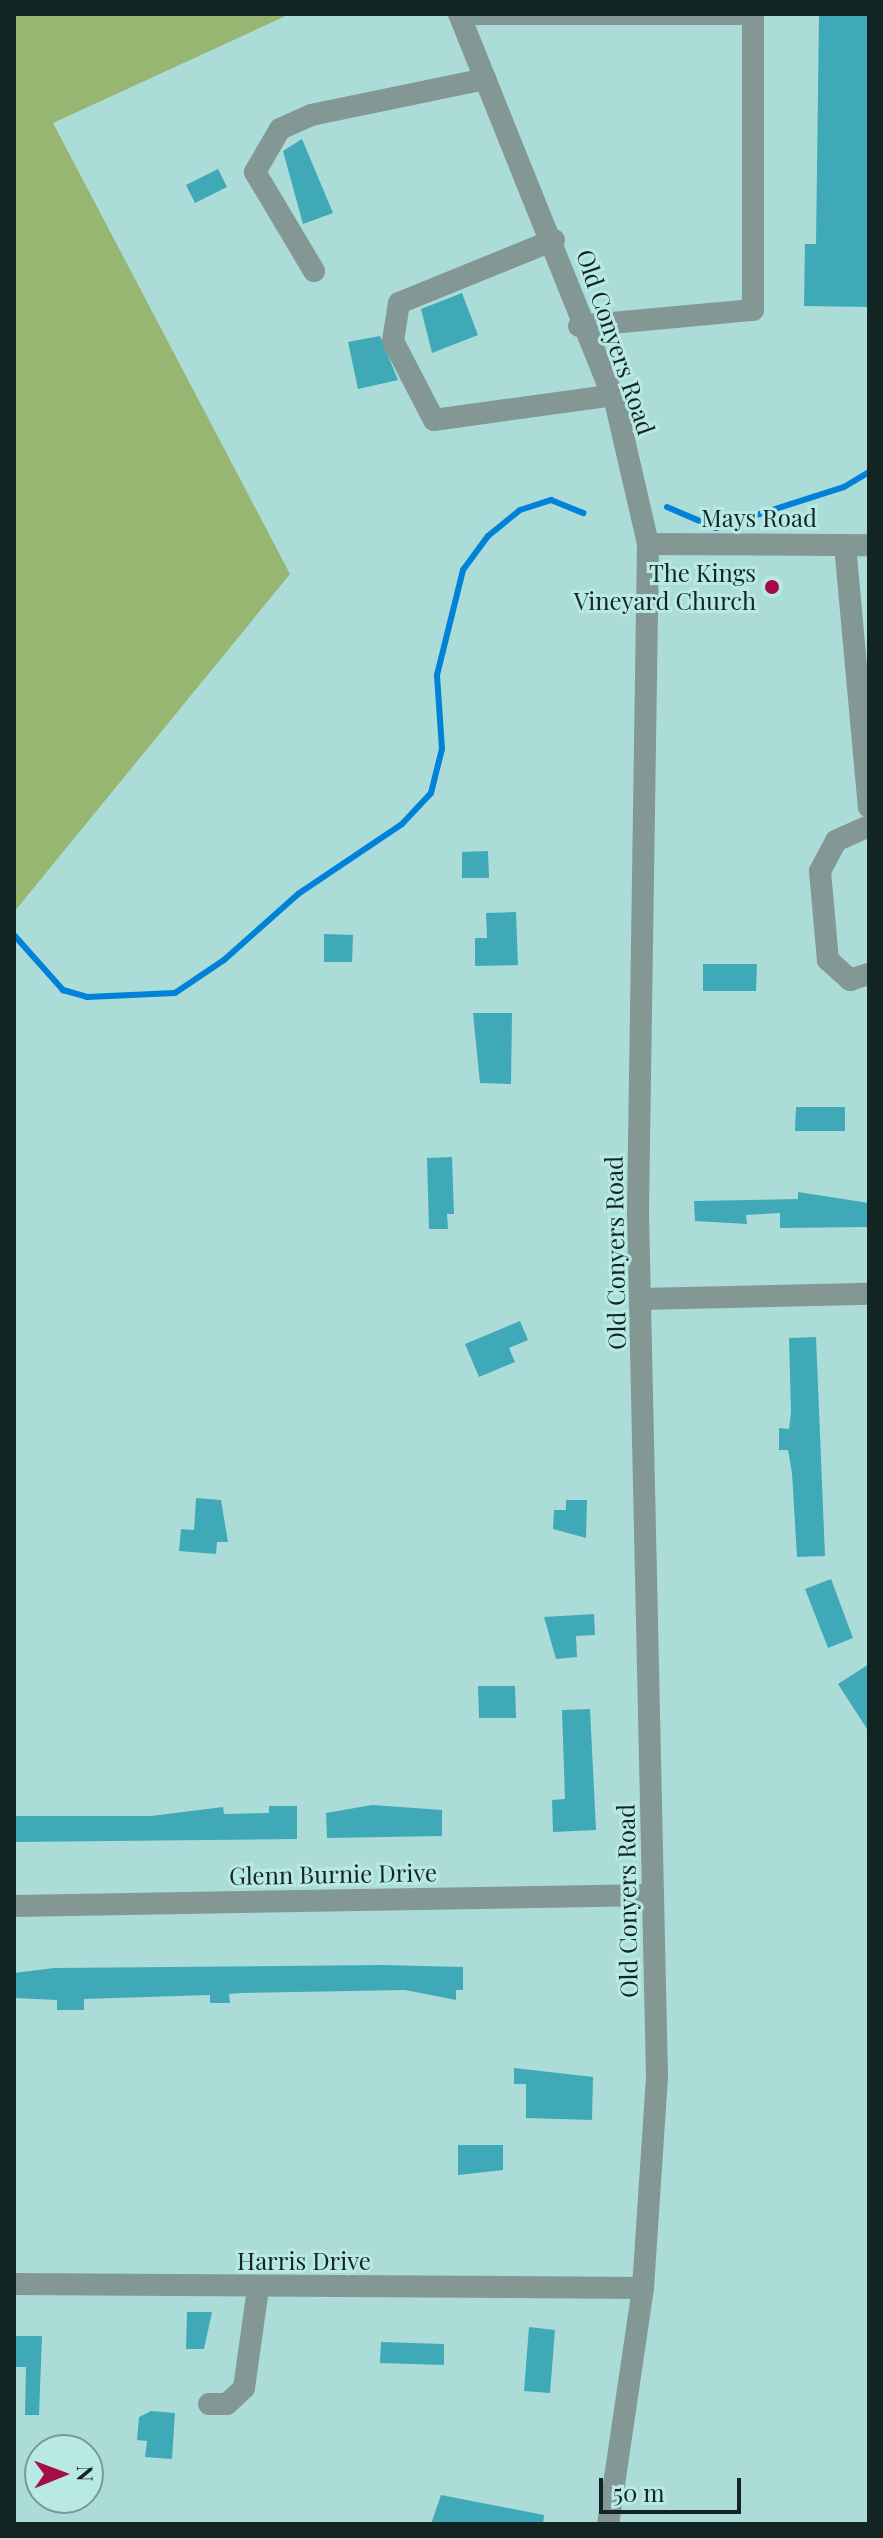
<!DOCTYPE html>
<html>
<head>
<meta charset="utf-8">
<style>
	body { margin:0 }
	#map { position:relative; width:883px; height:2538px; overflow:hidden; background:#acdcd7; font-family:"Playfair Display",serif }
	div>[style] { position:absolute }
	.green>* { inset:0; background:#97b672 }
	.stream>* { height:6px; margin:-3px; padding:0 3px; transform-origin:3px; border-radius:3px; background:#0182d8 }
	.building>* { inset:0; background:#40a9b8 }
	.minor>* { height:22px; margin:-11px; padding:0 11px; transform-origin:11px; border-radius:11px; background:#839795 }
	.dots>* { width:22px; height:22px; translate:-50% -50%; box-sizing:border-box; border:4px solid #b9e9e4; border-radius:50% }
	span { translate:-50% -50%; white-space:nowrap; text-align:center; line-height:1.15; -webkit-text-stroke:6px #b9e9e4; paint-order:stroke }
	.street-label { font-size:24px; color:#122523 }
	.poi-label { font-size:24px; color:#122523 }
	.right { translate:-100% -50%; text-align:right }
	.frame { position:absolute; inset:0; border:16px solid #122523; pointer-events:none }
	.north { position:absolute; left:24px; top:2434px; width:80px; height:80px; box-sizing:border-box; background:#b9e9e4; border:2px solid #769b97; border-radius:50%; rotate:89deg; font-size:22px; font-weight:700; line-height:32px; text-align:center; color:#122523 }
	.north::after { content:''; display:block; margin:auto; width:28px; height:36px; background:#a50d45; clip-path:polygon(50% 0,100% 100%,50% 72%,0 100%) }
	.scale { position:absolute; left:599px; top:2478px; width:142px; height:36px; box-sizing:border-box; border:4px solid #122523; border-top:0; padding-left:10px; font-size:24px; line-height:28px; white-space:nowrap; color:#122523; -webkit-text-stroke:6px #b9e9e4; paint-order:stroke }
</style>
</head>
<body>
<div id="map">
	<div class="green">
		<div style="clip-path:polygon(14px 14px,290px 14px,53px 123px,290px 574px,14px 912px)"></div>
	</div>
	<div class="stream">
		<div style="left:667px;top:507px;width:53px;rotate:23.2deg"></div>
		<div style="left:716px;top:528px;width:134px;rotate:-17.8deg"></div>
		<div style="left:844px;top:487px;width:29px;rotate:-31deg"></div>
		<div style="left:14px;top:935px;width:74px;rotate:48.3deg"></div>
		<div style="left:63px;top:990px;width:25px;rotate:16deg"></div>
		<div style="left:87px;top:997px;width:88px;rotate:-2.6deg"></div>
		<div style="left:175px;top:993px;width:59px;rotate:-34deg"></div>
		<div style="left:224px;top:960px;width:99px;rotate:-41.7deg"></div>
		<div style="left:298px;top:894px;width:125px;rotate:-33.9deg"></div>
		<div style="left:402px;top:824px;width:42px;rotate:-46.9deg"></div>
		<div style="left:431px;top:793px;width:45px;rotate:-76deg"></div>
		<div style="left:442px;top:749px;width:74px;rotate:-93.9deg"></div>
		<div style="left:437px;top:675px;width:108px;rotate:-76.1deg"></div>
		<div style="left:463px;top:570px;width:42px;rotate:-53.7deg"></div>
		<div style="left:488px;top:536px;width:41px;rotate:-39.1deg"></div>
		<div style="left:520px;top:510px;width:33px;rotate:-18deg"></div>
		<div style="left:551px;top:500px;width:35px;rotate:22deg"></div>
	</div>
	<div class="building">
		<div style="clip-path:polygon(819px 14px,869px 14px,869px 307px,804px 306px,805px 244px,816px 244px)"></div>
		<div style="clip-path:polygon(302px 139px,333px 213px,303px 224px,283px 151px)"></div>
		<div style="clip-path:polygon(218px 169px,227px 187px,195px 203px,186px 185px)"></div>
		<div style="clip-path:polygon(462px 293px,478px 335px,432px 353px,421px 309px)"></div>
		<div style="clip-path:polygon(380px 336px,398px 380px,358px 389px,348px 342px)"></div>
		<div style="clip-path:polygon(488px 851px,489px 878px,462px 878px,462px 852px)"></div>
		<div style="clip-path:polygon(516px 912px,518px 965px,475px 966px,475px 938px,487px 938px,486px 913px)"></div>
		<div style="clip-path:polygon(324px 934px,353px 935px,352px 962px,324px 962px)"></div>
		<div style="clip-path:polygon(703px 964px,757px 964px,756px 991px,703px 991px)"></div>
		<div style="clip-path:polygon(473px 1013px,512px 1013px,511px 1084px,480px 1083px)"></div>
		<div style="clip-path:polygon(796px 1107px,845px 1107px,845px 1131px,795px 1131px)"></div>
		<div style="clip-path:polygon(452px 1157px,454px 1214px,447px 1214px,448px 1229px,429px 1229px,427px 1158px)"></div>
		<div style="clip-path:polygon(798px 1192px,869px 1203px,869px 1227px,780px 1228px,780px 1213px,746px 1215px,747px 1224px,695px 1221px,694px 1201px,798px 1199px)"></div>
		<div style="clip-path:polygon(520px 1321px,528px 1340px,509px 1348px,515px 1362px,479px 1377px,465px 1344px)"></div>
		<div style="clip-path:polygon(816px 1337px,825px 1556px,797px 1557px,792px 1473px,788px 1450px,779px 1450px,779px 1428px,789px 1429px,791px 1412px,789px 1338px)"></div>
		<div style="clip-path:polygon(196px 1498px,221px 1500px,228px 1542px,217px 1542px,216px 1554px,179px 1551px,181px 1529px,194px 1530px)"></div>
		<div style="clip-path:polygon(566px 1500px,587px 1500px,586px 1538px,553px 1529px,554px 1510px,566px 1510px)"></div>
		<div style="clip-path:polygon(831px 1579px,853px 1638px,828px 1648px,805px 1589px)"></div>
		<div style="clip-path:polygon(594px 1614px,595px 1635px,576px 1636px,577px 1657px,556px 1659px,544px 1617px)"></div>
		<div style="clip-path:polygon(869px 1664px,869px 1732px,838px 1684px)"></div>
		<div style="clip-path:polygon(478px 1686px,515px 1686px,516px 1718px,479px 1718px)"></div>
		<div style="clip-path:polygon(590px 1709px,596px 1830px,553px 1832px,552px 1800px,565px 1799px,562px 1710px)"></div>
		<div style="clip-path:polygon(372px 1805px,442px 1810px,442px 1836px,327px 1838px,326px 1813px)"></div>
		<div style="clip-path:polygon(269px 1806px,297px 1806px,297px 1839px,14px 1842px,14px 1816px,151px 1816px,223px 1807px,224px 1814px,269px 1813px)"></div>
		<div style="clip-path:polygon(383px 1965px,463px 1967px,463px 1990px,456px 1990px,456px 2000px,405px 1990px,241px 1993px,229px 1994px,230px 2003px,210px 2003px,210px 1995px,84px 1999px,84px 2010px,57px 2010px,57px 2000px,14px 1998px,14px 1973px,54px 1968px)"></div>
		<div style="clip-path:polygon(514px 2068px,593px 2077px,592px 2120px,526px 2118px,526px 2084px,514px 2084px)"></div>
		<div style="clip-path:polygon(458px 2145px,503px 2145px,503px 2170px,458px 2175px)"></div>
		<div style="clip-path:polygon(187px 2312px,212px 2312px,204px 2349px,186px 2349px)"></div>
		<div style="clip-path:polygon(529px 2327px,555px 2330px,550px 2393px,524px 2391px)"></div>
		<div style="clip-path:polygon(14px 2336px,42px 2336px,39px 2415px,25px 2415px,26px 2367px,14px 2367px)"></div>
		<div style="clip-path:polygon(381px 2342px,444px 2344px,444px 2365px,380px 2363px)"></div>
		<div style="clip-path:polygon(151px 2411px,175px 2413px,172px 2459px,145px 2457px,147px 2441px,137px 2440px,139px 2417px)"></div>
		<div style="clip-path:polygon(441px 2495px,544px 2515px,543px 2524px,431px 2524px)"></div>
	</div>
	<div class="minor">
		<div style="left:459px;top:14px;width:421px;rotate:68.1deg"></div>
		<div style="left:616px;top:405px;width:143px;rotate:77deg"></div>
		<div style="left:648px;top:544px;width:669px;rotate:90.86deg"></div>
		<div style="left:638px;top:1213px;width:864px;rotate:88.74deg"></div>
		<div style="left:657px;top:2077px;width:211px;rotate:93.8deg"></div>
		<div style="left:643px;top:2288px;width:239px;rotate:98.4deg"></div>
		<div style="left:459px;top:14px;width:294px"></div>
		<div style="left:554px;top:240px;width:167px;rotate:157.9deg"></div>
		<div style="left:399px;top:303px;width:38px;rotate:99deg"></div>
		<div style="left:393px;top:341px;width:89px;rotate:62.6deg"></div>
		<div style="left:434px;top:420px;width:176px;rotate:-7.9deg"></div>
		<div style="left:314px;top:271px;width:115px;rotate:-120.8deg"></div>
		<div style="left:255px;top:172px;width:50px;rotate:-59.8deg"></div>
		<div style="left:280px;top:129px;width:34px;rotate:-24deg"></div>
		<div style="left:311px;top:115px;width:178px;rotate:-11.7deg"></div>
		<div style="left:579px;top:326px;width:175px;rotate:-5.3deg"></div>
		<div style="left:753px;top:310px;width:296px;rotate:-90deg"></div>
		<div style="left:648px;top:544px;width:221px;rotate:0.3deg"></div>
		<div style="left:845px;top:545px;width:263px;rotate:84.8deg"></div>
		<div style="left:869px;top:826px;width:36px;rotate:156deg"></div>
		<div style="left:836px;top:841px;width:34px;rotate:118deg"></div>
		<div style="left:820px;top:871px;width:89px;rotate:84.9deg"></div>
		<div style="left:828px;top:960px;width:30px;rotate:42deg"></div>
		<div style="left:850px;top:980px;width:20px;rotate:-18deg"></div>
		<div style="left:641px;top:1299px;width:228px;rotate:-1.3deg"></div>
		<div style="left:14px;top:1906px;width:639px;rotate:-0.99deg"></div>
		<div style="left:14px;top:2284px;width:629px;rotate:0.36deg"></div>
		<div style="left:209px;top:2404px;width:18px"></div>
		<div style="left:227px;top:2404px;width:23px;rotate:-43deg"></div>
		<div style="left:244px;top:2388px;width:101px;rotate:-82deg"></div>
	</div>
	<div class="dots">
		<div style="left:772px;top:587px;background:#a50d45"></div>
	</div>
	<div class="street-label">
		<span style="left:616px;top:342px;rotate:71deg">Old Conyers Road</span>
		<span style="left:759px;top:518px">Mays Road</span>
		<span style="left:615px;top:1253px;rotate:-91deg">Old Conyers Road</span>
		<span style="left:333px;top:1874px;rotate:-1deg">Glenn Burnie Drive</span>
		<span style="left:627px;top:1901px;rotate:-91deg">Old Conyers Road</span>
		<span style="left:304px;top:2261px">Harris Drive</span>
	</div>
	<div class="poi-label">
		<span class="right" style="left:756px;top:587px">The Kings<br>Vineyard Church</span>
	</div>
	<div class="frame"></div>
	<div class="north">N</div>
	<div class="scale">50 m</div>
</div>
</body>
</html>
